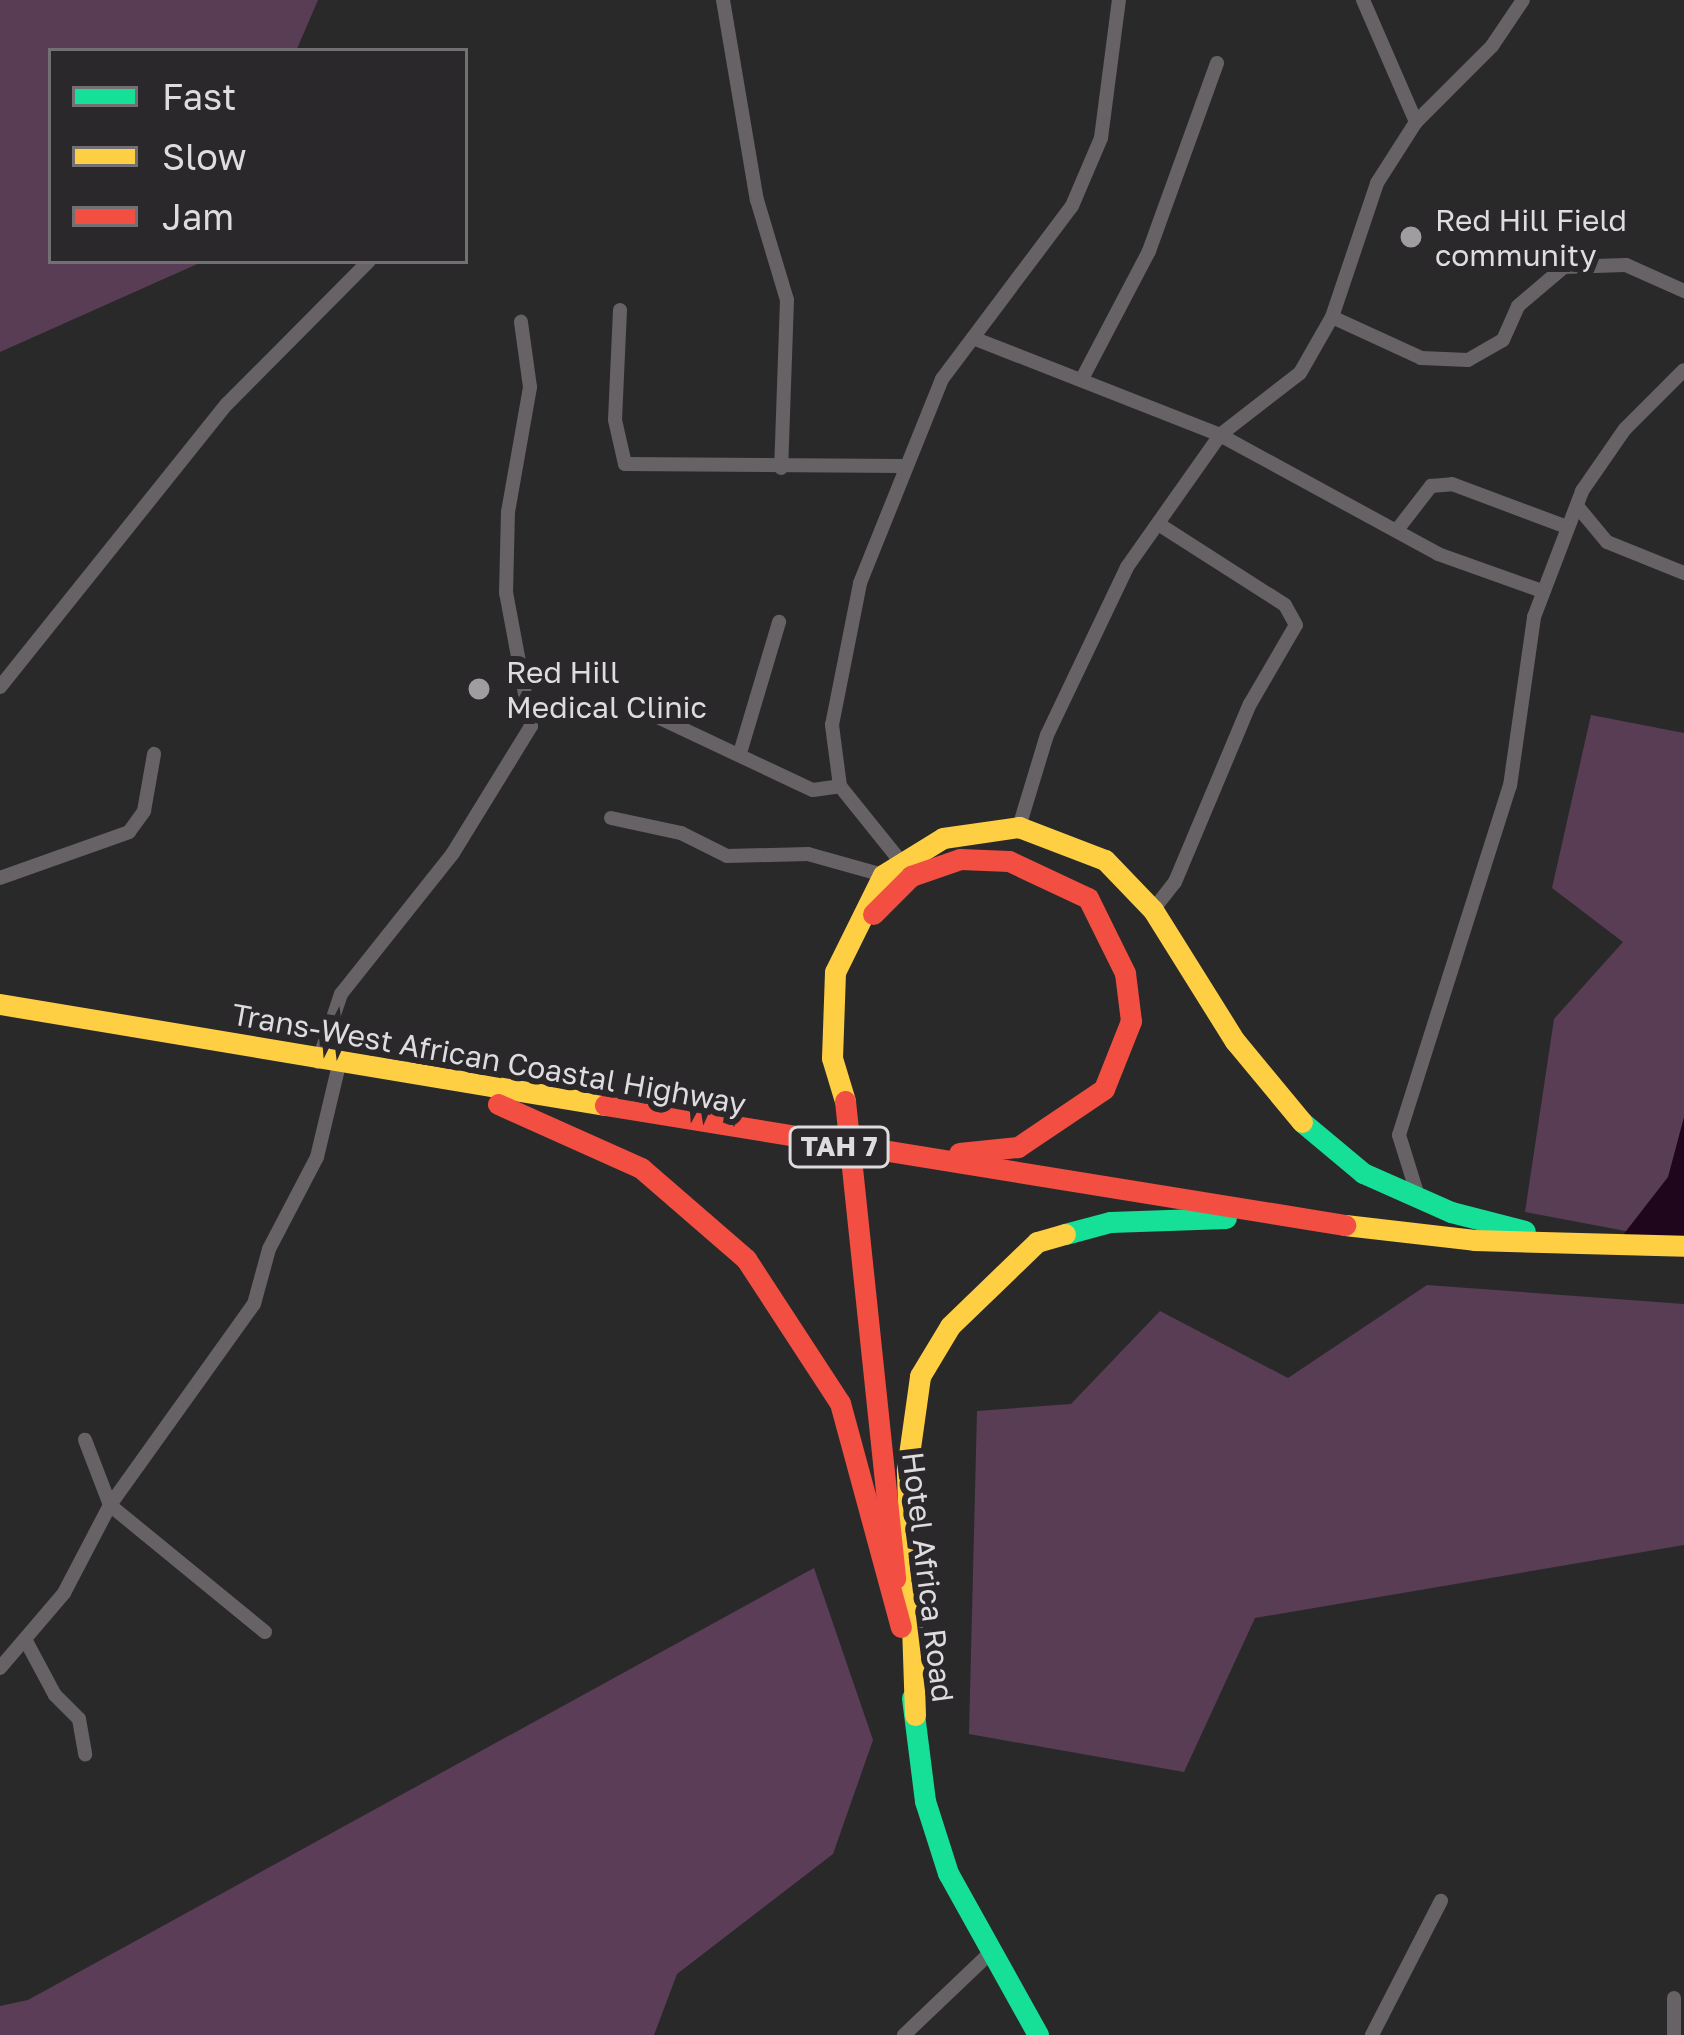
<!DOCTYPE html>
<html>
<head>
<meta charset="utf-8">
<style>
	body { margin:0 }
	#map { position:relative; width:1684px; height:2035px; overflow:hidden; background:#2a292a; font-family:"Golos Text",sans-serif }
	div>[style] { position:absolute }
	.green>* { inset:0; background:#593d54 }
	.forest>* { inset:0; background:#5b3d57 }
	.water>* { inset:0; background:#1f061c }
	.street>* { height:14px; margin:-7px; padding:0 7px; transform-origin:7px; border-radius:7px; background:#666266 }
	.fast>* { height:21px; margin:-10.5px; padding:0 10.5px; transform-origin:10.5px; border-radius:10.5px; background:#16e098 }
	.slow>* { height:21px; margin:-10.5px; padding:0 10.5px; transform-origin:10.5px; border-radius:10.5px; background:#ffcf43 }
	.jam>* { height:21px; margin:-10.5px; padding:0 10.5px; transform-origin:10.5px; border-radius:10.5px; background:#f24e42 }
	.dots>* { width:33px; height:33px; translate:-50% -50%; box-sizing:border-box; border:6px solid #2b282b; border-radius:50% }
	span { translate:-50% -50%; white-space:nowrap; text-align:center; line-height:1.15; -webkit-text-stroke:12px #2b282b; paint-order:stroke }
	.shield-label span { padding:3px 9px; background:#2b282b; border:3px solid; border-radius:9px; -webkit-text-stroke-width:0 }
	.shield-label { font-size:27px; color:#dedcde; font-weight:700 }
	.poi-label { font-size:30px; color:#dedcde }
	.left { translate:0 -50%; text-align:left }
	.street-label { font-size:30px; color:#dedcde }
	.legend { position:absolute; left:48px; top:48px; width:420px; height:216px; box-sizing:border-box; background:#2b282b; border:3px solid #737073; margin:0; padding:15px 21px; list-style:none; font-size:36px; color:#dedcde }
	.legend li { display:flex; align-items:center; gap:24px; height:60px }
	.legend b { width:60px; border:3px solid #737073 }
</style>
</head>
<body>
<div id="map">
	<div class="green">
		<div style="clip-path:polygon(0 0,318px 0,296px 51px,51px 51px,51px 261px,204px 261px,0 352px)"></div>
		<div style="clip-path:polygon(1591px 715px,1684px 733px,1684px 1242px,1525px 1212px,1554px 1019px,1623px 942px,1552px 888px)"></div>
		<div style="clip-path:polygon(1427px 1285px,1684px 1304px,1684px 1545px,1255px 1618px,1184px 1772px,969px 1734px,977px 1411px,1071px 1404px,1160px 1311px,1288px 1378px)"></div>
	</div>
	<div class="forest">
		<div style="clip-path:polygon(814px 1568px,873px 1740px,833px 1854px,677px 1974px,654px 2035px,0 2035px,0 2006px,28px 2000px)"></div>
	</div>
	<div class="water">
		<div style="clip-path:polygon(1684px 1117px,1684px 1245px,1623px 1235px,1668px 1177px)"></div>
	</div>
	<div class="street">
		<div style="left:723px;top:0;width:203px;rotate:80.4deg"></div>
		<div style="left:757px;top:200px;width:104px;rotate:73.3deg"></div>
		<div style="left:787px;top:300px;width:168px;rotate:92deg"></div>
		<div style="left:1363px;top:0;width:133px;rotate:66.5deg"></div>
		<div style="left:620px;top:310px;width:110px;rotate:92.6deg"></div>
		<div style="left:615px;top:420px;width:45px;rotate:77.2deg"></div>
		<div style="left:625px;top:464px;width:276px;rotate:0.4deg"></div>
		<div style="left:1332px;top:317px;width:98px;rotate:24.7deg"></div>
		<div style="left:1421px;top:358px;width:47px;rotate:2.4deg"></div>
		<div style="left:1468px;top:360px;width:40px;rotate:-29.7deg"></div>
		<div style="left:1503px;top:340px;width:37px;rotate:-66deg"></div>
		<div style="left:1518px;top:306px;width:60px;rotate:-40.3deg"></div>
		<div style="left:1564px;top:267px;width:62px;rotate:-1.8deg"></div>
		<div style="left:1626px;top:265px;width:64px;rotate:24.1deg"></div>
		<div style="left:973px;top:338px;width:265px;rotate:21.4deg"></div>
		<div style="left:1220px;top:435px;width:248px;rotate:28.6deg"></div>
		<div style="left:1438px;top:554px;width:110px;rotate:19.6deg"></div>
		<div style="left:1084px;top:375px;width:140px;rotate:-62.3deg"></div>
		<div style="left:1149px;top:251px;width:200px;rotate:-70.1deg"></div>
		<div style="left:1577px;top:506px;width:47px;rotate:50.2deg"></div>
		<div style="left:1607px;top:542px;width:83px;rotate:21.9deg"></div>
		<div style="left:1397px;top:530px;width:56px;rotate:-52.3deg"></div>
		<div style="left:1431px;top:486px;width:21px;rotate:-5deg"></div>
		<div style="left:1452px;top:484px;width:123px;rotate:20.5deg"></div>
		<div style="left:0;top:687px;width:363px;rotate:-51.3deg"></div>
		<div style="left:227px;top:404px;width:202px;rotate:-45.2deg"></div>
		<div style="left:649px;top:713px;width:181px;rotate:25.2deg"></div>
		<div style="left:813px;top:790px;width:27px;rotate:-8deg"></div>
		<div style="left:740px;top:753px;width:137px;rotate:-73.4deg"></div>
		<div style="left:611px;top:818px;width:72px;rotate:12.1deg"></div>
		<div style="left:681px;top:833px;width:51px;rotate:26.6deg"></div>
		<div style="left:727px;top:856px;width:81px;rotate:-1.4deg"></div>
		<div style="left:808px;top:854px;width:78px;rotate:15.6deg"></div>
		<div style="left:1019px;top:827px;width:96px;rotate:-73.1deg"></div>
		<div style="left:1047px;top:735px;width:186px;rotate:-64.5deg"></div>
		<div style="left:1127px;top:567px;width:161px;rotate:-54.8deg"></div>
		<div style="left:1220px;top:435px;width:101px;rotate:-37.8deg"></div>
		<div style="left:1300px;top:373px;width:64px;rotate:-60.3deg"></div>
		<div style="left:1332px;top:317px;width:141px;rotate:-71.4deg"></div>
		<div style="left:1377px;top:183px;width:72px;rotate:-57.4deg"></div>
		<div style="left:1416px;top:122px;width:107px;rotate:-45deg"></div>
		<div style="left:1492px;top:46px;width:55px;rotate:-56deg"></div>
		<div style="left:901px;top:862px;width:97px;rotate:-128.8deg"></div>
		<div style="left:840px;top:786px;width:62px;rotate:-97.5deg"></div>
		<div style="left:832px;top:725px;width:145px;rotate:-78.8deg"></div>
		<div style="left:860px;top:583px;width:220px;rotate:-68.1deg"></div>
		<div style="left:942px;top:379px;width:216px;rotate:-53.1deg"></div>
		<div style="left:1072px;top:206px;width:74px;rotate:-66.9deg"></div>
		<div style="left:1101px;top:138px;width:139px;rotate:-82.6deg"></div>
		<div style="left:0;top:878px;width:137px;rotate:-19.6deg"></div>
		<div style="left:129px;top:832px;width:26px;rotate:-54deg"></div>
		<div style="left:144px;top:811px;width:58px;rotate:-80deg"></div>
		<div style="left:1153px;top:910px;width:36px;rotate:-52deg"></div>
		<div style="left:1175px;top:882px;width:193px;rotate:-67.2deg"></div>
		<div style="left:1250px;top:704px;width:91px;rotate:-59.8deg"></div>
		<div style="left:1296px;top:625px;width:23px;rotate:-119deg"></div>
		<div style="left:1285px;top:605px;width:148px;rotate:-147.4deg"></div>
		<div style="left:318px;top:1062px;width:72px;rotate:-71.3deg"></div>
		<div style="left:341px;top:994px;width:180px;rotate:-51.5deg"></div>
		<div style="left:453px;top:853px;width:149px;rotate:-58.4deg"></div>
		<div style="left:531px;top:726px;width:135px;rotate:-100.6deg"></div>
		<div style="left:506px;top:593px;width:81px;rotate:-88.6deg"></div>
		<div style="left:508px;top:512px;width:127px;rotate:-80deg"></div>
		<div style="left:530px;top:387px;width:66px;rotate:-97.9deg"></div>
		<div style="left:1418px;top:1196px;width:64px;rotate:-107.3deg"></div>
		<div style="left:1399px;top:1135px;width:366px;rotate:-72.4deg"></div>
		<div style="left:1510px;top:786px;width:171px;rotate:-81.9deg"></div>
		<div style="left:1534px;top:617px;width:135px;rotate:-69.1deg"></div>
		<div style="left:1582px;top:491px;width:75px;rotate:-55.3deg"></div>
		<div style="left:1625px;top:429px;width:83px;rotate:-45deg"></div>
		<div style="left:265px;top:1632px;width:200px;rotate:-140.7deg"></div>
		<div style="left:110px;top:1505px;width:247px;rotate:-54.4deg"></div>
		<div style="left:254px;top:1304px;width:57px;rotate:-74.7deg"></div>
		<div style="left:269px;top:1249px;width:104px;rotate:-62.4deg"></div>
		<div style="left:317px;top:1157px;width:95px;rotate:-76.6deg"></div>
		<div style="left:26px;top:1641px;width:61px;rotate:61.8deg"></div>
		<div style="left:55px;top:1695px;width:34px;rotate:45deg"></div>
		<div style="left:79px;top:1719px;width:36px;rotate:80deg"></div>
		<div style="left:0;top:1668px;width:99px;rotate:-49.5deg"></div>
		<div style="left:64px;top:1593px;width:99px;rotate:-62.4deg"></div>
		<div style="left:110px;top:1505px;width:70px;rotate:-111deg"></div>
		<div style="left:1674px;top:1998px;width:37px;rotate:90deg"></div>
		<div style="left:904px;top:2035px;width:119px;rotate:-43.6deg"></div>
		<div style="left:1372px;top:2035px;width:151px;rotate:-62.8deg"></div>
	</div>
	<div class="fast">
		<div style="left:1302px;top:1122px;width:80px;rotate:39.9deg"></div>
		<div style="left:1363px;top:1173px;width:96px;rotate:23.9deg"></div>
		<div style="left:1451px;top:1212px;width:76px;rotate:14.4deg"></div>
		<div style="left:1065px;top:1234px;width:47px;rotate:-14.9deg"></div>
		<div style="left:1110px;top:1222px;width:116px;rotate:-2deg"></div>
		<div style="left:912px;top:1698px;width:104px;rotate:82.8deg"></div>
		<div style="left:925px;top:1801px;width:76px;rotate:72.3deg"></div>
		<div style="left:948px;top:1873px;width:185px;rotate:60.9deg"></div>
	</div>
	<div class="slow">
		<div style="left:0;top:1004px;width:613px;rotate:9.48deg"></div>
		<div style="left:845px;top:1101px;width:45px;rotate:-106.8deg"></div>
		<div style="left:832px;top:1058px;width:86px;rotate:-88deg"></div>
		<div style="left:835px;top:972px;width:108px;rotate:-63.7deg"></div>
		<div style="left:883px;top:875px;width:70px;rotate:-31.7deg"></div>
		<div style="left:943px;top:838px;width:77px;rotate:-8.2deg"></div>
		<div style="left:1019px;top:827px;width:92px;rotate:21deg"></div>
		<div style="left:1105px;top:860px;width:69px;rotate:46.2deg"></div>
		<div style="left:1153px;top:910px;width:155px;rotate:58deg"></div>
		<div style="left:1235px;top:1041px;width:105px;rotate:50.4deg"></div>
		<div style="left:1345px;top:1225px;width:130px;rotate:6.6deg"></div>
		<div style="left:1474px;top:1240px;width:210px;rotate:1.6deg"></div>
		<div style="left:915px;top:1715px;width:246px;rotate:-91.9deg"></div>
		<div style="left:907px;top:1469px;width:94px;rotate:-82deg"></div>
		<div style="left:920px;top:1376px;width:58px;rotate:-59deg"></div>
		<div style="left:950px;top:1326px;width:121px;rotate:-44deg"></div>
		<div style="left:1037px;top:1242px;width:29px;rotate:-16deg"></div>
	</div>
	<div class="jam">
		<div style="left:873px;top:914px;width:54px;rotate:-45deg"></div>
		<div style="left:911px;top:876px;width:52px;rotate:-19.1deg"></div>
		<div style="left:960px;top:859px;width:49px;rotate:2.3deg"></div>
		<div style="left:1009px;top:861px;width:87px;rotate:25.1deg"></div>
		<div style="left:1088px;top:898px;width:84px;rotate:63.7deg"></div>
		<div style="left:1125px;top:973px;width:48px;rotate:82.9deg"></div>
		<div style="left:1131px;top:1021px;width:73px;rotate:111.7deg"></div>
		<div style="left:1104px;top:1089px;width:104px;rotate:146deg"></div>
		<div style="left:1018px;top:1147px;width:59px;rotate:174.2deg"></div>
		<div style="left:845px;top:1101px;width:480px;rotate:84deg"></div>
		<div style="left:498px;top:1104px;width:157px;rotate:24.1deg"></div>
		<div style="left:641px;top:1168px;width:139px;rotate:40.9deg"></div>
		<div style="left:746px;top:1259px;width:172px;rotate:56.9deg"></div>
		<div style="left:840px;top:1403px;width:232px;rotate:74.8deg"></div>
		<div style="left:605px;top:1105px;width:750px;rotate:9.21deg"></div>
	</div>
	<div class="dots">
		<div style="left:1411px;top:237px;background:#9f9d9f"></div>
		<div style="left:479px;top:689px;background:#9f9d9f"></div>
	</div>
	<div class="shield-label">
		<span style="left:839px;top:1147px">TAH 7</span>
	</div>
	<div class="poi-label">
		<span class="left" style="left:1435px;top:237px">Red Hill Field<br>community</span>
		<span class="left" style="left:506px;top:689px">Red Hill<br>Medical Clinic</span>
	</div>
	<div class="street-label">
		<span style="left:489px;top:1059px;rotate:10deg">Trans-West African Coastal Highway</span>
		<span style="left:928px;top:1577px;rotate:83deg">Hotel Africa Road</span>
	</div>
	<ul class="legend">
	<li><b style="height:15px;background:#16e098"></b>Fast</li>
	<li><b style="height:15px;background:#ffcf43"></b>Slow</li>
	<li><b style="height:15px;background:#f24e42"></b>Jam</li>
	</ul>
</div>
</body>
</html>
